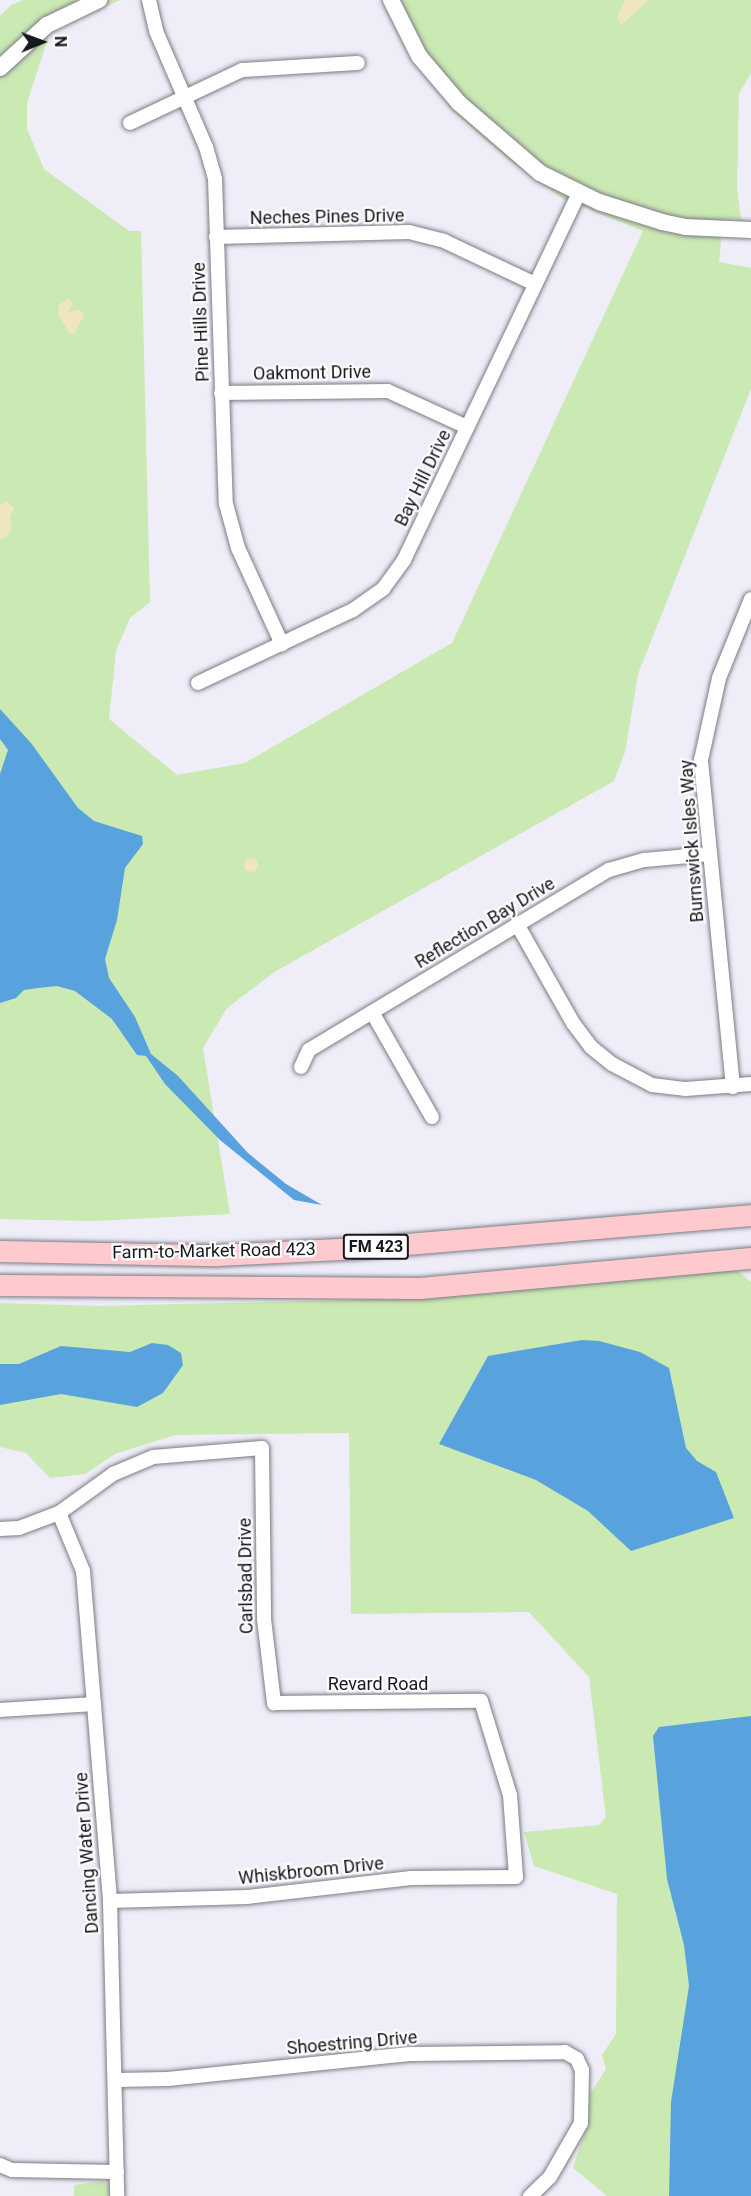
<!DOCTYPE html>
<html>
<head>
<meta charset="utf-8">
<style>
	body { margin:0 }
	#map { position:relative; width:751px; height:2196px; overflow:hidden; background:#eeedf8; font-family:Roboto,sans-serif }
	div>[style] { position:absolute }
	.green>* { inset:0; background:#cbe9b2 }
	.sand>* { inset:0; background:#efe5c0 }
	.round { border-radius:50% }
	.water>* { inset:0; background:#58a2dd }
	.roads { filter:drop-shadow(0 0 2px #7c7c86) drop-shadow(0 0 2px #7c7c86) }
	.minor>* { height:14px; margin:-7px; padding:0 7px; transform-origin:7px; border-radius:7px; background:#fff }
	.tertiary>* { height:16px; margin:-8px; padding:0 8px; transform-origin:8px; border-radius:8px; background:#fff }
	.primary>* { height:21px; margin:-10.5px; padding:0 10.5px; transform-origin:10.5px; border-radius:10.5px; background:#fecacd }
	span { translate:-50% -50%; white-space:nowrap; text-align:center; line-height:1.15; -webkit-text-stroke:4.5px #fcfcfe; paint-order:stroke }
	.shield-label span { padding:2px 4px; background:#fcfcfe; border:2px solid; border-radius:4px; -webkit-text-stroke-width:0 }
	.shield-label { font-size:16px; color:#18181c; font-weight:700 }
	.street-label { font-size:18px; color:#18181c }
	.north { position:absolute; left:12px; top:12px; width:60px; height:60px; -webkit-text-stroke:4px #fcfcfe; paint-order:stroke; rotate:89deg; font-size:16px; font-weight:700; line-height:24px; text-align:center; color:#18181c }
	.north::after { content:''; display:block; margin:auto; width:21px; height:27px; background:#18181c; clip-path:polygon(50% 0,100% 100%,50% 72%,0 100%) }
</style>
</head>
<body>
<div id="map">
	<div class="green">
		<div style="clip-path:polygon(24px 0,120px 0,50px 32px,27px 103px,27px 129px,44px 169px,129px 231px,141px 231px,150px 602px,130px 618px,116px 651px,109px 719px,177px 775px,245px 763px,452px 643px,643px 231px,563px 199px,510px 161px,453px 111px,416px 64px,383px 0,751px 0,751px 73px,739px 94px,737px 187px,741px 220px,723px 219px,719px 262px,751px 268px,751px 389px,638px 674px,625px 752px,614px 781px,276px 971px,227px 1008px,203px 1048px,230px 1214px,93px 1221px,0 1219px,0 16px,11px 5px)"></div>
		<div style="clip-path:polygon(735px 1269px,751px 1282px,751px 2196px,607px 2196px,573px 2168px,585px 2131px,590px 2094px,606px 2069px,602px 2055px,616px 2034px,617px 1894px,534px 1866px,524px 1832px,599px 1825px,606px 1817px,589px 1677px,529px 1612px,351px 1614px,349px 1433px,175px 1435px,115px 1454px,85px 1474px,50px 1478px,26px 1453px,0 1447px,0 1303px,99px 1306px,351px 1300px)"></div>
		<div style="clip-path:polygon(103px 2181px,108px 2185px,109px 2196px,74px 2196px,74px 2185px)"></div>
	</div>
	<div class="sand">
		<div style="clip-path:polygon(625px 0,649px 0,621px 25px,617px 17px)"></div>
		<div style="clip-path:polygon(68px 298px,73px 303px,68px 312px,80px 309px,84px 315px,74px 334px,69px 333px,58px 314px,59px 305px)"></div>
		<div style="clip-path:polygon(6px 501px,14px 508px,10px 517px,11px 529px,8px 536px,0 539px,0 505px)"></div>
		<div class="round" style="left:244px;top:858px;width:14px;height:14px"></div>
	</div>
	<div class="water">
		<div style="clip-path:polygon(0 709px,31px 743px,78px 808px,94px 821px,142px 836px,143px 844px,125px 868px,117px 920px,105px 959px,109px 978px,135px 1017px,151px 1054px,178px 1076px,248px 1153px,286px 1184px,322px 1205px,294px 1200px,220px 1140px,165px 1084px,146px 1056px,137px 1055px,112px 1019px,75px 991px,57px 986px,38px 988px,24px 990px,16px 998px,0 1003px,0 774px,8px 750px,0 739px)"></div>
		<div style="clip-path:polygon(582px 1340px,599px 1341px,640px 1352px,669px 1368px,686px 1448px,697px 1461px,716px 1472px,734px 1518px,631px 1551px,588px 1511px,536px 1480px,439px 1444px,488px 1356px)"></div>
		<div style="clip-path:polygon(152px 1343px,168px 1345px,181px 1353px,183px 1365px,163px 1393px,137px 1407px,61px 1394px,0 1405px,0 1364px,19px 1364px,61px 1346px,130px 1352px)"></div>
		<div style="clip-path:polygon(751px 1716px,751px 2196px,669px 2196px,671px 2102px,689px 1986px,684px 1945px,667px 1879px,653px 1736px,659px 1727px)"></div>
	</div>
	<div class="roads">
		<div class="minor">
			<div style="left:149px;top:0;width:32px;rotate:77deg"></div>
			<div style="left:156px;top:31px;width:126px;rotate:66.7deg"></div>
			<div style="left:206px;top:147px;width:33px;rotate:74deg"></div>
			<div style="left:215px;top:179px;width:325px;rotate:88.1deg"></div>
			<div style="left:226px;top:504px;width:46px;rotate:74.7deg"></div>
			<div style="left:238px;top:548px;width:106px;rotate:65.4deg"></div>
			<div style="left:130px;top:123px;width:124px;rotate:-25.3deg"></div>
			<div style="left:242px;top:70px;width:116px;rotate:-3.5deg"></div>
			<div style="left:216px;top:237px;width:193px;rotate:-1.5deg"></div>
			<div style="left:409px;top:232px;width:36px;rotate:14deg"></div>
			<div style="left:444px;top:241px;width:101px;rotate:25.3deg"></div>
			<div style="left:221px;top:393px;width:167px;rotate:-0.7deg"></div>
			<div style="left:388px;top:391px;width:87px;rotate:24.5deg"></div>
			<div style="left:198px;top:683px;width:171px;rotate:-25.2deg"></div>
			<div style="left:353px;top:610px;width:37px;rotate:-35deg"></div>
			<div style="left:383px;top:589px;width:36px;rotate:-54deg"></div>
			<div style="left:404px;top:560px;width:407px;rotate:-64.5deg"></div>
			<div style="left:517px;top:924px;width:114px;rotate:60.5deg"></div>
			<div style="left:573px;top:1023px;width:30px;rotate:53deg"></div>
			<div style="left:591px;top:1047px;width:27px;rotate:39deg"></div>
			<div style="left:612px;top:1064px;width:45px;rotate:27.7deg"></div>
			<div style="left:652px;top:1085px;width:34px;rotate:7deg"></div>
			<div style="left:686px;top:1089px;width:65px;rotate:-4.4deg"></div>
			<div style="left:372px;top:1012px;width:121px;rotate:60.3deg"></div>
			<div style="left:301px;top:1067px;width:19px;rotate:-65deg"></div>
			<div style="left:309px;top:1050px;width:350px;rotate:-31deg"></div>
			<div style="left:609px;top:870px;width:37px;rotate:-16deg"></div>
			<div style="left:645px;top:860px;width:65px;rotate:-5.3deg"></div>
			<div style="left:733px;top:1087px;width:329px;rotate:-95.6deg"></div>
			<div style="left:701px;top:760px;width:84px;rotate:-77.6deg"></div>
			<div style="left:719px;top:678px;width:85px;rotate:-67.9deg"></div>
			<div style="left:59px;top:1513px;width:63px;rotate:67.5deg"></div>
			<div style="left:83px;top:1571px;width:331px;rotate:85.3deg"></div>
			<div style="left:110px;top:1901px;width:295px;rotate:88.6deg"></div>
			<div style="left:0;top:1529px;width:19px;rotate:-3deg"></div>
			<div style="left:19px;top:1528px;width:43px;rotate:-20.6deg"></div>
			<div style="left:59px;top:1513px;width:67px;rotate:-35.8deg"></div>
			<div style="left:113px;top:1474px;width:43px;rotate:-23deg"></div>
			<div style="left:153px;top:1457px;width:109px;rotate:-4.7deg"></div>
			<div style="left:262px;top:1448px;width:171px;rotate:89.3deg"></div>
			<div style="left:264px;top:1619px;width:85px;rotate:83.2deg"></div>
			<div style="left:274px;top:1703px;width:207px;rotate:-0.6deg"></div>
			<div style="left:481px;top:1701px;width:98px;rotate:72.9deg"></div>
			<div style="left:510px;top:1795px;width:82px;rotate:85.8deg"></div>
			<div style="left:516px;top:1877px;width:105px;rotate:179.5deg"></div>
			<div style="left:411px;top:1878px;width:164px;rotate:173.4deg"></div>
			<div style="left:248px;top:1897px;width:138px;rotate:178.3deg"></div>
			<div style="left:0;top:1710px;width:94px;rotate:-3.7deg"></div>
			<div style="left:117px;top:2080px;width:51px;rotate:-1.1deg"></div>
			<div style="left:168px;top:2079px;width:245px;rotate:-5.9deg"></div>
			<div style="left:412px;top:2054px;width:153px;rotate:-0.7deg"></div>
			<div style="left:565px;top:2052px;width:14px;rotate:30deg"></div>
			<div style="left:577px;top:2059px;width:12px;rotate:66deg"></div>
			<div style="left:582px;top:2070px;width:53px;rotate:91.1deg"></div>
			<div style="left:581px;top:2123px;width:62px;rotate:119.9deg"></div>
			<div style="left:550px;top:2177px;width:28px;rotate:136deg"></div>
			<div style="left:0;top:2165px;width:13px;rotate:23deg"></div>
			<div style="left:12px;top:2170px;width:105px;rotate:1.1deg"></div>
		</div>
		<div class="tertiary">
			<div style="left:391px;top:0;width:63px;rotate:63.4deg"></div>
			<div style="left:419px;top:56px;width:62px;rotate:49.6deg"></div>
			<div style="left:459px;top:103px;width:107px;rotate:40.8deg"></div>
			<div style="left:540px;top:173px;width:66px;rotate:26.2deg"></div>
			<div style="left:599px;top:202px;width:66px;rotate:17.6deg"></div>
			<div style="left:662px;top:222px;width:24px;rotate:12deg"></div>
			<div style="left:685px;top:227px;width:66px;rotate:2.6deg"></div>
			<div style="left:0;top:68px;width:64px;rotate:-42.5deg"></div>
			<div style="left:47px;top:25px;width:58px;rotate:-25.7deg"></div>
		</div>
		<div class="primary">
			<div style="left:0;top:1251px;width:217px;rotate:1.1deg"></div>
			<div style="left:217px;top:1255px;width:142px;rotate:-2.8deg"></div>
			<div style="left:359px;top:1248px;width:393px;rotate:-4.8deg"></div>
			<div style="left:0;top:1285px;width:420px;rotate:0.4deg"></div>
			<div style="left:420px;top:1288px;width:332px;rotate:-5.2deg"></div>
		</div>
	</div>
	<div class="shield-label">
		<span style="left:376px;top:1247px">FM 423</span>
	</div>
	<div class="street-label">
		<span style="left:327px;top:217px;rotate:-1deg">Neches Pines Drive</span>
		<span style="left:201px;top:322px;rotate:-92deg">Pine Hills Drive</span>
		<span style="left:312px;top:373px;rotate:-1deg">Oakmont Drive</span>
		<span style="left:423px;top:478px;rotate:-64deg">Bay Hill Drive</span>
		<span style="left:692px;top:841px;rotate:-94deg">Burnswick Isles Way</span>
		<span style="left:485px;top:923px;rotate:-31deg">Reflection Bay Drive</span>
		<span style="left:214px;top:1251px;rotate:-1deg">Farm-to-Market Road 423</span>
		<span style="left:246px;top:1576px;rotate:-91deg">Carlsbad Drive</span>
		<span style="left:378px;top:1684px">Revard Road</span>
		<span style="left:87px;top:1853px;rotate:-94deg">Dancing Water Drive</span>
		<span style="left:311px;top:1871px;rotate:-6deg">Whiskbroom Drive</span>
		<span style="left:352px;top:2043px;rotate:-5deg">Shoestring Drive</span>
	</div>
	<div class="north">N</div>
</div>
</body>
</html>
